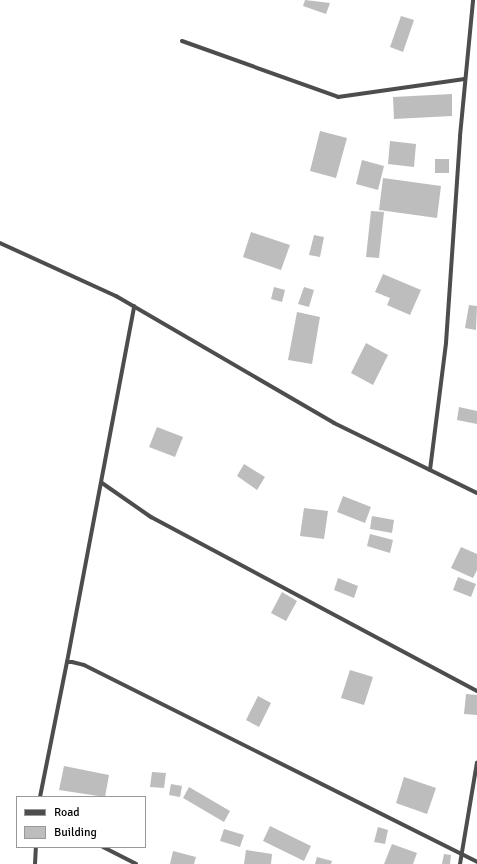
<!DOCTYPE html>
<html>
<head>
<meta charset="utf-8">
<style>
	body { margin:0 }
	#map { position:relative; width:477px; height:864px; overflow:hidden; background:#fff; font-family:Signika,sans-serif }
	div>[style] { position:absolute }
	.building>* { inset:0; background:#bdbdbd }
	.street>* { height:4px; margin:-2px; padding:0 2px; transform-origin:2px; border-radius:2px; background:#4d4d4d }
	span { translate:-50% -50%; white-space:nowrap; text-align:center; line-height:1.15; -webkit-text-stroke:3px #fff; paint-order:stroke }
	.legend { position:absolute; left:16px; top:796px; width:130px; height:52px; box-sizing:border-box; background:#fff; border:1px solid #999; margin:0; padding:5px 7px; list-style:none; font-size:12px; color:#000 }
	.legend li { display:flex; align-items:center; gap:8px; height:20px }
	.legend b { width:20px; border:1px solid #999 }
</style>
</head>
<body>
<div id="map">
	<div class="building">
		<div style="clip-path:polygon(305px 0,330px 3px,326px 14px,303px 6px)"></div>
		<div style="clip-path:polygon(401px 16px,414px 20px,403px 52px,390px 47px)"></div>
		<div style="clip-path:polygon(452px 94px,452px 116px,394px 119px,393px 97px)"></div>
		<div style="clip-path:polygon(320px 131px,347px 138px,336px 178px,310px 171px)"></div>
		<div style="clip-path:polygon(390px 141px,416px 144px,414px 167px,388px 164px)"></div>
		<div style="clip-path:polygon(435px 159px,449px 159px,449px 173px,435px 173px)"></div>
		<div style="clip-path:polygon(362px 160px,384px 166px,378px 190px,356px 184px)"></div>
		<div style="clip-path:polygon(383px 178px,441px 186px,437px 218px,379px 210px)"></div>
		<div style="clip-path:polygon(371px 211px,384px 212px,379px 258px,366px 257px)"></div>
		<div style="clip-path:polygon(251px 232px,290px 245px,281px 270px,243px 257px)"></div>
		<div style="clip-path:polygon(314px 235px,324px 237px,320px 257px,309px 255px)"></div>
		<div style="clip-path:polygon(383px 274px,421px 290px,410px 315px,387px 305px,390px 298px,375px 292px)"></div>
		<div style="clip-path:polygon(274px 287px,285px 290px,282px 302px,271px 299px)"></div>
		<div style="clip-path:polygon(304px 287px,314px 290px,309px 307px,298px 304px)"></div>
		<div style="clip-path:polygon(469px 305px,477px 306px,476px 330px,465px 328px)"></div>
		<div style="clip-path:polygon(297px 312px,320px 317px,312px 364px,288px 360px)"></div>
		<div style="clip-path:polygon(366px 343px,388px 355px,373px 385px,351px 373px)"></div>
		<div style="clip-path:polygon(459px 407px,477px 411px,477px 424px,457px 420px)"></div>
		<div style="clip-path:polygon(157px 427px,183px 437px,175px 457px,149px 447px)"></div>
		<div style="clip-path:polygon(244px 464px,265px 477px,257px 490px,237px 476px)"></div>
		<div style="clip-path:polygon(343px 496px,371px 507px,365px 523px,337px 512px)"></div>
		<div style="clip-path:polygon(304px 508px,328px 511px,324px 539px,300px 536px)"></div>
		<div style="clip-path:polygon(372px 516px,394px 520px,392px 533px,370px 529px)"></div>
		<div style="clip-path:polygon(370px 534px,393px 540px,390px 553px,367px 546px)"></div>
		<div style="clip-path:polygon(461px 547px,477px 554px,477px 570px,473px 578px,451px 568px)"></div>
		<div style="clip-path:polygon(458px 577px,476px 584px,471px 597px,453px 590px)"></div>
		<div style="clip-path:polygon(338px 578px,358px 586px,354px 598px,334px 590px)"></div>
		<div style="clip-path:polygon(282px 592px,297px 601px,286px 621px,271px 613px)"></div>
		<div style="clip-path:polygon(350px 670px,373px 677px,364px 705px,341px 698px)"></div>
		<div style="clip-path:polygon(466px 694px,477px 695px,477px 715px,464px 714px)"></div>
		<div style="clip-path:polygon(258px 696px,271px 703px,259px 727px,246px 720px)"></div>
		<div style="clip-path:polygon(64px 766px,109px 775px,105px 797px,59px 790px)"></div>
		<div style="clip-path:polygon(152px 772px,166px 773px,164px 788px,150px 787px)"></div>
		<div style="clip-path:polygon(404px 777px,436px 788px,427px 814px,396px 803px)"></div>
		<div style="clip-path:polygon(171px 784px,182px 786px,180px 797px,169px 795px)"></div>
		<div style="clip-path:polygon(189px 787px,230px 811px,224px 822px,183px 798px)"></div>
		<div style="clip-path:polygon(270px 826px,311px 846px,304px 861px,263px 841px)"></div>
		<div style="clip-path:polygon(378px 827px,388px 830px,385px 844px,374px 842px)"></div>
		<div style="clip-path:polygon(224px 829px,244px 835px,240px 847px,220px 841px)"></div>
		<div style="clip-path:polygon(392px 844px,417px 853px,413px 864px,384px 864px)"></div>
		<div style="clip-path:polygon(246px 850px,272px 854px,271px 864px,244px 864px)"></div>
		<div style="clip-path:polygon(173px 851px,196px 857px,194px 864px,170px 864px)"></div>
		<div style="clip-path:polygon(444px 854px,451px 855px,450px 864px,442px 864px)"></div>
		<div style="clip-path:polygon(317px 857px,332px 861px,331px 864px,315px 864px)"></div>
	</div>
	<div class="street">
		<div style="left:182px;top:41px;width:166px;rotate:19.7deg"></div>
		<div style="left:338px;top:97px;width:128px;rotate:-8.1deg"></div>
		<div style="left:0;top:243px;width:128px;rotate:24.6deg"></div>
		<div style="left:116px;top:296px;width:252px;rotate:30.2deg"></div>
		<div style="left:334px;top:423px;width:159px;rotate:26.1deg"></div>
		<div style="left:430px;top:470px;width:128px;rotate:-82.8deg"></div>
		<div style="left:446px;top:343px;width:207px;rotate:-86.1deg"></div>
		<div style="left:460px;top:136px;width:137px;rotate:-84.5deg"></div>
		<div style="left:102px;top:483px;width:60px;rotate:34.8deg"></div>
		<div style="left:151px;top:517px;width:370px;rotate:28.1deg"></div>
		<div style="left:67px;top:662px;width:362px;rotate:-79.3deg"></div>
		<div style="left:40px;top:797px;width:138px;rotate:-78.7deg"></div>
		<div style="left:67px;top:662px;width:5px"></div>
		<div style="left:72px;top:662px;width:12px;rotate:14deg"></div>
		<div style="left:84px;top:665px;width:440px;rotate:26.6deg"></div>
		<div style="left:103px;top:847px;width:37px;rotate:27deg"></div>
		<div style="left:35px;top:864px;width:17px;rotate:-87deg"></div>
		<div style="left:460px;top:864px;width:103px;rotate:-80.5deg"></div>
	</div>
	<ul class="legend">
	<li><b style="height:5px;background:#4d4d4d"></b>Road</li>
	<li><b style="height:11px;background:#bdbdbd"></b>Building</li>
	</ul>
</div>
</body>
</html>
